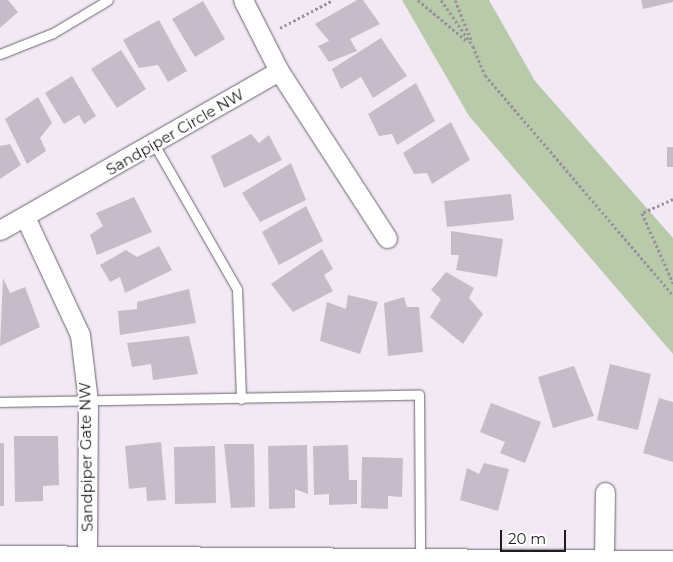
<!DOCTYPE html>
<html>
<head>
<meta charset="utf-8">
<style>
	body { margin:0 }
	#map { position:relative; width:673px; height:562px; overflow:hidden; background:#f2e9f5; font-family:Montserrat,sans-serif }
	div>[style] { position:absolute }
	.green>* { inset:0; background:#b9caab }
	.building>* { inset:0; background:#c4bcc8 }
	.path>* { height:3px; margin-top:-1.5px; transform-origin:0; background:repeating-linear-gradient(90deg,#98929b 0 2.5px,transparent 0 5px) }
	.roads { filter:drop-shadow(0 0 1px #6b646f) drop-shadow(0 0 1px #6b646f) }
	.service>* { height:9px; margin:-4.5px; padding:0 4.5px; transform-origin:4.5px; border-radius:4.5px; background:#fff }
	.minor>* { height:19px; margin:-9.5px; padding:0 9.5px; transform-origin:9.5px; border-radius:9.5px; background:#fff }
	.tertiary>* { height:22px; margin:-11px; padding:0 11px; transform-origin:11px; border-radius:11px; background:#fff }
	span { translate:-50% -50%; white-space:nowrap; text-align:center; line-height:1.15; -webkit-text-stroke:4px #fff; paint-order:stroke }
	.street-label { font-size:15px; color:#1f1c21 }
	.scale { position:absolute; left:500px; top:530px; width:66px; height:22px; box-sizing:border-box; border:2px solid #1f1c21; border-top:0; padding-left:6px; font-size:15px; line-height:18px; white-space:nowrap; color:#1f1c21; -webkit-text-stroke:4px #fff; paint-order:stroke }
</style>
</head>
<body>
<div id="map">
	<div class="green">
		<div style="clip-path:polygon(402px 0,489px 0,535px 81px,673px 238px,673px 354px,469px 116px)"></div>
	</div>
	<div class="building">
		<div style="clip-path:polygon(0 0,8px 0,18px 12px,0 28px)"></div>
		<div style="clip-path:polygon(357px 0,363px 0,380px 24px,350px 39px,357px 51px,329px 62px,318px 46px,329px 41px,315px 24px)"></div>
		<div style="clip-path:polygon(641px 0,673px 0,673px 2px,643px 9px)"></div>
		<div style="clip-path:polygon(203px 1px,225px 39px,195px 57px,172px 19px)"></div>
		<div style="clip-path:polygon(159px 20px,187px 71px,168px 82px,158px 65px,139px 68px,123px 40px)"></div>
		<div style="clip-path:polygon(381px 38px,407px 76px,373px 98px,361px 77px,341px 89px,332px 69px)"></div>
		<div style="clip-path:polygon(121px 50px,146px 89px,117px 108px,91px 69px)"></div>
		<div style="clip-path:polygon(72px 76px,96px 116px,84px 124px,79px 115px,64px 124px,45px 93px)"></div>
		<div style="clip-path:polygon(416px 83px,435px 121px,397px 145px,392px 134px,379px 136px,368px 114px)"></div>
		<div style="clip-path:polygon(38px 97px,52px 123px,40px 138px,46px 151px,27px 164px,5px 119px)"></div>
		<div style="clip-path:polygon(451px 122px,470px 160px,432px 184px,427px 173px,414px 174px,403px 153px)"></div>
		<div style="clip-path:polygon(251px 134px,259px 143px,269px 135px,282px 160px,224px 188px,211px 156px)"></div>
		<div style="clip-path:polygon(10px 144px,21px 165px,0 179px,0 146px)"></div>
		<div style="clip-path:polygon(667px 147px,673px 147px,673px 167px,667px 167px)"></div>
		<div style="clip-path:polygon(291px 163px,306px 200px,260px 222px,242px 193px)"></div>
		<div style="clip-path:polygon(511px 194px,514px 220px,447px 227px,444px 201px)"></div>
		<div style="clip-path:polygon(134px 197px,152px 232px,97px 255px,90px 235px,103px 226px,96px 213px)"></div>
		<div style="clip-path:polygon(306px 206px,323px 241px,279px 265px,262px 232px)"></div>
		<div style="clip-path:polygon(451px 231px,503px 239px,497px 277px,456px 270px,459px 255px,451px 255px)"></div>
		<div style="clip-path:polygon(159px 246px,172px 270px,125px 293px,120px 277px,110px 282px,100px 265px,126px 250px,137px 257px)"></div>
		<div style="clip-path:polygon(322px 249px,333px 269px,324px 275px,333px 291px,293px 312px,271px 284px)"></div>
		<div style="clip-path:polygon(446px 272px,474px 288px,469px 298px,483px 314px,463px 344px,430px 317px,441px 299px,431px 290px)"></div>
		<div style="clip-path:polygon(3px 278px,10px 293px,25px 287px,40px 327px,0 346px)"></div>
		<div style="clip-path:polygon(189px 289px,196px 323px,120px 335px,118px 311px,137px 309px,137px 302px)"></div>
		<div style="clip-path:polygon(348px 295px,378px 302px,360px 354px,320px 341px,327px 302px,346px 309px)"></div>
		<div style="clip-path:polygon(404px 297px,407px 307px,419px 307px,423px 352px,388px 356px,384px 303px)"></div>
		<div style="clip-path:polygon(189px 336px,198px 374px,153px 380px,151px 364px,132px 367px,127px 343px)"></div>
		<div style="clip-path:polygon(610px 364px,651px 374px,638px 430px,597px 420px)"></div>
		<div style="clip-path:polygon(574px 366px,594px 416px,553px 428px,538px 377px)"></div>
		<div style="clip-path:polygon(659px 398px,673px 402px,673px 462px,643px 453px)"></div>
		<div style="clip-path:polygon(491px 403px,541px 422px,525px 463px,500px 453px,505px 442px,480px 432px)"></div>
		<div style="clip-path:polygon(14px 436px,58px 436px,59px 485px,43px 486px,43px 501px,15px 502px)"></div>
		<div style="clip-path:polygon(161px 442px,166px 500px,147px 501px,146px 487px,129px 489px,125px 446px)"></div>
		<div style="clip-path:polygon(0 443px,4px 443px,4px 506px,0 506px)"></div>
		<div style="clip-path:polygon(224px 444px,254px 444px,255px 507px,231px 508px)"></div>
		<div style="clip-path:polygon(307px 445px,308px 494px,295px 489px,295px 508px,269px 509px,268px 446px)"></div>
		<div style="clip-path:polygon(348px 445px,349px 480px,357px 480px,357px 504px,329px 505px,329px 494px,314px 495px,313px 446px)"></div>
		<div style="clip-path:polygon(215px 446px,216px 503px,175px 504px,174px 447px)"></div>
		<div style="clip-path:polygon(362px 457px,403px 458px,402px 497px,388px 496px,388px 509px,361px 508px)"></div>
		<div style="clip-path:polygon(484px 463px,509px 469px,498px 511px,460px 500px,467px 468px,479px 474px)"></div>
	</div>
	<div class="path">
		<div style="left:418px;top:0;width:65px;rotate:40deg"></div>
		<div style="left:441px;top:0;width:56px;rotate:55.2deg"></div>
		<div style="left:473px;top:46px;width:31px;rotate:68deg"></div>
		<div style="left:485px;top:75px;width:289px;rotate:49.5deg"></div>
		<div style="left:455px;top:0;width:43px;rotate:68.2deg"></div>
		<div style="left:280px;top:28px;width:60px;rotate:-27.8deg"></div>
		<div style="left:673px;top:199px;width:34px;rotate:156deg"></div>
		<div style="left:642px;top:213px;width:77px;rotate:66.1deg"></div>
	</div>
	<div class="roads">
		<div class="service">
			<div style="left:0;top:54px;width:57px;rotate:-21.6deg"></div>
			<div style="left:53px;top:33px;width:64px;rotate:-31deg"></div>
			<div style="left:154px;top:144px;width:167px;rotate:60.2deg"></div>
			<div style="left:237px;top:289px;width:110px;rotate:87.9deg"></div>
			<div style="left:0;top:402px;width:419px;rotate:-1deg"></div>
			<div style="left:419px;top:395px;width:162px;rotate:89.6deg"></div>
		</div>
		<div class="minor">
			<div style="left:243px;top:0;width:80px;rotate:63.1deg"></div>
			<div style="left:279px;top:71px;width:199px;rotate:57.1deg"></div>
			<div style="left:26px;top:219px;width:128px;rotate:65deg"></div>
			<div style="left:80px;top:335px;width:66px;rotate:83.1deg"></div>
			<div style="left:88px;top:401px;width:156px;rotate:90.4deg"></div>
			<div style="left:0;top:230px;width:321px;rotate:-29.7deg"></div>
			<div style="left:604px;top:560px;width:68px;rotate:-89.2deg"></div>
		</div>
		<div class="tertiary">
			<div style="left:0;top:557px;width:671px;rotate:0.43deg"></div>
		</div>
	</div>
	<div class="street-label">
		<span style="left:175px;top:132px;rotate:-30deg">Sandpiper Circle NW</span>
		<span style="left:86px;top:457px;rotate:-91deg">Sandpiper Gate NW</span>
	</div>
	<div class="scale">20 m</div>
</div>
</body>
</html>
